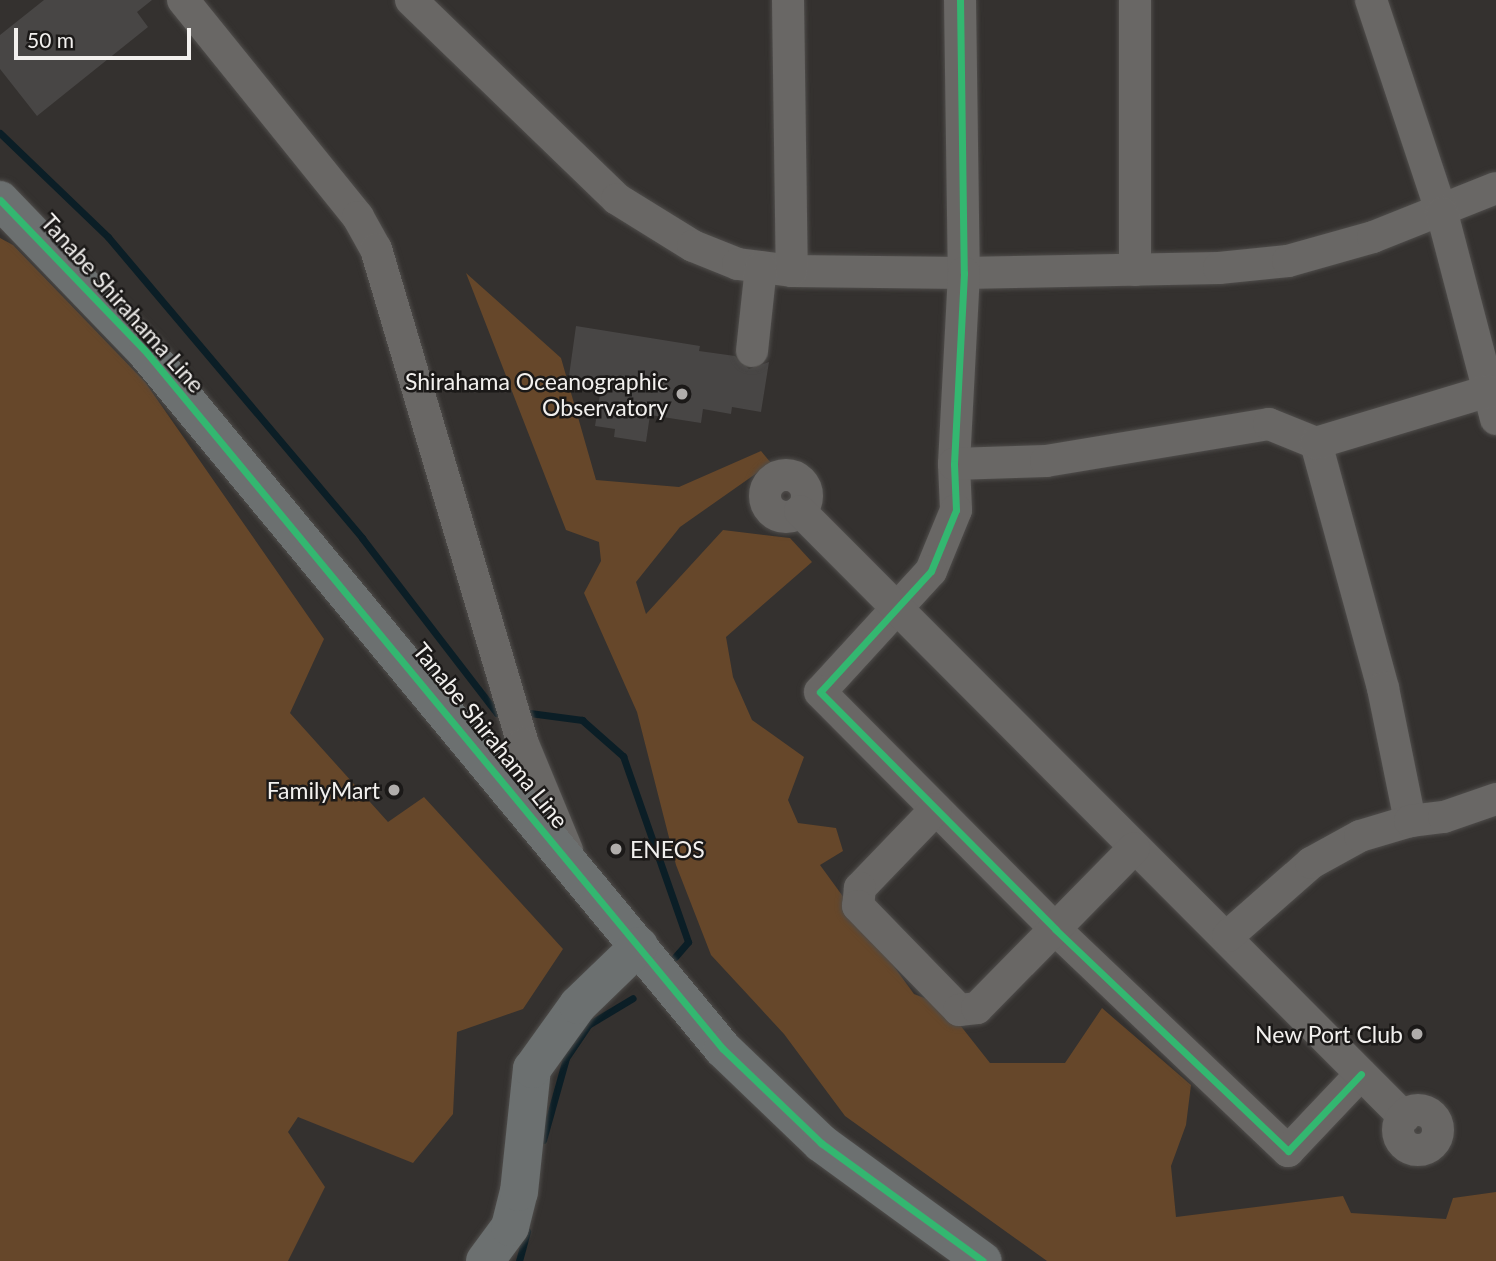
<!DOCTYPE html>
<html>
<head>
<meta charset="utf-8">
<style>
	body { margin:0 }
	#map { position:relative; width:1496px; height:1261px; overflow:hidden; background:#34312f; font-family:Lato,sans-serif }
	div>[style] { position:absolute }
	.green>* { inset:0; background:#66472a }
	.stream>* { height:7px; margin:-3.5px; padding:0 3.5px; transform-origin:3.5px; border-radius:3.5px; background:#0b1e26 }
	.building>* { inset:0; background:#484645 }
	.roads { filter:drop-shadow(0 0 2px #4f4d4b) drop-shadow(0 0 2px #4f4d4b) }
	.minor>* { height:32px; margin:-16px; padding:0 16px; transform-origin:16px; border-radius:16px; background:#696765 }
	.minor>.ring { margin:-16px; padding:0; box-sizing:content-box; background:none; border:32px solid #696765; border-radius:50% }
	.major>* { height:38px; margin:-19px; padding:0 19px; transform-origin:19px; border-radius:19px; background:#6c7070 }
	.cycleway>* { height:7px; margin:-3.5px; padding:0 3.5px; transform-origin:3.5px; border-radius:3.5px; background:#33b770 }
	.dots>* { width:19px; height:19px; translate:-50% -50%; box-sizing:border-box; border:4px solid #1b1918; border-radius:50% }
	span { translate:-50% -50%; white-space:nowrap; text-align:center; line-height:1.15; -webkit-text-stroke:5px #1b1918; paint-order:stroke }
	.street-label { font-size:23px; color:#f2f0ee }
	.poi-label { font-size:23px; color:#f2f0ee }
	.right { translate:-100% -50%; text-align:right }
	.left { translate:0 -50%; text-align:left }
	.scale { position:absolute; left:14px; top:28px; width:177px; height:32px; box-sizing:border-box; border:4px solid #f2f0ee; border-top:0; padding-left:9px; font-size:21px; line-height:24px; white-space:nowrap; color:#f2f0ee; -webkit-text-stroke:5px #1b1918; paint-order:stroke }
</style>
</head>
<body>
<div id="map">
	<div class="green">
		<div style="clip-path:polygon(0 238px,13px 245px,145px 382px,324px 639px,290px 713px,388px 822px,424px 797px,563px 949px,523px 1009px,457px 1032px,453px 1114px,413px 1163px,298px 1117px,288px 1132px,325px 1187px,288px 1261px,0 1261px)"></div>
		<div style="clip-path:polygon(466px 273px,561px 358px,596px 480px,679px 487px,761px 451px,771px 463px,680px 527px,636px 582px,646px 614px,723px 530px,790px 538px,812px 562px,726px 637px,733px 677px,752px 720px,804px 757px,788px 800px,798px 823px,836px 828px,843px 851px,820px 865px,914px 994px,945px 1006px,990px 1063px,1065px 1063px,1102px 1008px,1191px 1085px,1186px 1125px,1171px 1166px,1176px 1217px,1343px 1196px,1351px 1213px,1446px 1219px,1453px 1198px,1496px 1192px,1496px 1261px,1047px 1261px,845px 1116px,784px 1034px,711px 955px,676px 865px,637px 712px,584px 593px,601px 561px,599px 542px,566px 530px)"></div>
	</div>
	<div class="stream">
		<div style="left:0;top:133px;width:150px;rotate:43.9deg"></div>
		<div style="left:108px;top:237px;width:394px;rotate:49.8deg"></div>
		<div style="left:362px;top:538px;width:221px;rotate:52.4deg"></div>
		<div style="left:497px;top:713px;width:10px"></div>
		<div style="left:522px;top:712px;width:61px;rotate:7.6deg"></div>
		<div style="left:582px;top:720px;width:55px;rotate:41.3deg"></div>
		<div style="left:623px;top:756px;width:197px;rotate:70.7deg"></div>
		<div style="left:688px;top:942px;width:20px;rotate:131deg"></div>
		<div style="left:543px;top:1140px;width:85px;rotate:-74.3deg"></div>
		<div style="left:566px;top:1058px;width:40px;rotate:-56deg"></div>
		<div style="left:588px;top:1025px;width:52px;rotate:-31deg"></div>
		<div style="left:519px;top:1261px;width:31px;rotate:-75deg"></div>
	</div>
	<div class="building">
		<div style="clip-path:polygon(44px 0,152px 0,137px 12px,148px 27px,37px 116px,0 69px,0 35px)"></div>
		<div style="clip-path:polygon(576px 326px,700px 346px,699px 351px,735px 356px,749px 369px,769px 362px,761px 412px,732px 407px,731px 414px,703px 409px,701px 423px,650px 415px,646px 442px,614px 437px,615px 429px,595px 426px,602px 381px,569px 376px)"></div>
	</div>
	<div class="roads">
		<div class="minor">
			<div style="left:183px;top:0;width:279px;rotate:51.1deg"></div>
			<div style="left:358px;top:217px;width:37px;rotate:61deg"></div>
			<div style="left:376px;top:249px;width:516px;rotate:73.46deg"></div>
			<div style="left:523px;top:744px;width:115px;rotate:67.5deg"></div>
			<div style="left:411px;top:0;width:286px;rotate:44deg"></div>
			<div style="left:617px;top:199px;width:89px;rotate:31.7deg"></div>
			<div style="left:693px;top:246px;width:48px;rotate:21.8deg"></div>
			<div style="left:738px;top:264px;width:54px;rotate:7.4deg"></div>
			<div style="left:792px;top:271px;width:172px;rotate:0.7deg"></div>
			<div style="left:964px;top:273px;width:255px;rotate:-1.1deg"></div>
			<div style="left:1219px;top:268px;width:69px;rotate:-5.8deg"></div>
			<div style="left:1288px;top:261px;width:88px;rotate:-15.8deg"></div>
			<div style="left:1373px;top:237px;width:132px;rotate:-21.7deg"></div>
			<div style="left:788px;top:0;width:271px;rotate:89.2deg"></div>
			<div style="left:960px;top:0;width:273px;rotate:89.2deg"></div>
			<div style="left:964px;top:273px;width:191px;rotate:93deg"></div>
			<div style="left:954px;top:464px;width:46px;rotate:87.5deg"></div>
			<div style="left:956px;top:510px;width:66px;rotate:112.3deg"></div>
			<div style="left:931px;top:571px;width:164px;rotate:132.5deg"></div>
			<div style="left:820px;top:692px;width:334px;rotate:45.2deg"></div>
			<div style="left:1055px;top:929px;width:322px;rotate:43.6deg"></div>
			<div style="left:1288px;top:1151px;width:106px;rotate:-46.5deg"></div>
			<div style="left:1371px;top:0;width:225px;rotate:71.6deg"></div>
			<div style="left:1442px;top:213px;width:213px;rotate:75.3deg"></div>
			<div style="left:1135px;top:270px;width:270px;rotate:-90deg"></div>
			<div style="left:752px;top:351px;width:84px;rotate:-83.9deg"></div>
			<div style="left:1316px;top:443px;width:254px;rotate:74.7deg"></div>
			<div style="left:1383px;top:688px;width:136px;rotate:78.5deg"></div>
			<div style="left:954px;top:464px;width:92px;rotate:-1.9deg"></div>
			<div style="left:1046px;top:461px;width:226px;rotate:-9.4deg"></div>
			<div style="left:1269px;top:424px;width:51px;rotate:22deg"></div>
			<div style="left:1316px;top:443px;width:180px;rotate:-16.8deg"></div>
			<div class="ring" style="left:765px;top:475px;width:10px;height:10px"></div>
			<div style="left:800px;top:511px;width:856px;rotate:45.09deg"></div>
			<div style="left:936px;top:809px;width:110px;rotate:133.9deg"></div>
			<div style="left:860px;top:888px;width:18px;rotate:96deg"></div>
			<div style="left:858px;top:906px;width:145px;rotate:45.8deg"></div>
			<div style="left:959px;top:1010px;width:18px;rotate:-6deg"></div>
			<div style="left:977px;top:1008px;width:224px;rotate:-45.5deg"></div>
			<div style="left:1228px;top:936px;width:111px;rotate:-41.3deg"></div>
			<div style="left:1311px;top:863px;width:56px;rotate:-28.9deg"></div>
			<div style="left:1360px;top:836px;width:52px;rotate:-16.7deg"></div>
			<div style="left:1410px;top:821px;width:34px;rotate:-7deg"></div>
			<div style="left:1444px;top:817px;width:55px;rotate:-19.1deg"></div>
			<div class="ring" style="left:1398px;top:1110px;width:8px;height:8px"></div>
		</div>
		<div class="major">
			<div style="left:0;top:200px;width:212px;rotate:46.1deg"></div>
			<div style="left:147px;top:353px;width:903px;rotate:50.39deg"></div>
			<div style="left:723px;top:1049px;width:136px;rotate:43.8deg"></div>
			<div style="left:821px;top:1143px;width:200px;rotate:36.1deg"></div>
			<div style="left:485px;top:1261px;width:42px;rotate:-53.7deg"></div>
			<div style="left:510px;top:1227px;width:36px;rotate:-76deg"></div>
			<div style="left:519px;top:1192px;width:124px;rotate:-84deg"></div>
			<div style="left:532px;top:1069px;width:79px;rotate:-54.3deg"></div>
			<div style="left:578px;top:1005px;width:85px;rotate:-44deg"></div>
		</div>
	</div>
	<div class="cycleway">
		<div style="left:960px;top:0;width:273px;rotate:89.2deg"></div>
		<div style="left:964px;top:273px;width:191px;rotate:93deg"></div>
		<div style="left:954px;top:464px;width:46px;rotate:87.5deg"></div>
		<div style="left:956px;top:510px;width:66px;rotate:112.3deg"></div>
		<div style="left:931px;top:571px;width:164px;rotate:132.5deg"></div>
		<div style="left:820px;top:692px;width:334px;rotate:45.2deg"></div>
		<div style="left:1055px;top:929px;width:322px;rotate:43.6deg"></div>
		<div style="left:1288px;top:1151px;width:106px;rotate:-46.5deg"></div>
		<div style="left:0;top:200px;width:212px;rotate:46.1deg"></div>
		<div style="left:147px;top:353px;width:903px;rotate:50.39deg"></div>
		<div style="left:723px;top:1049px;width:136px;rotate:43.8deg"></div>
		<div style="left:821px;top:1143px;width:200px;rotate:36.1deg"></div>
	</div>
	<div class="dots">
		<div style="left:682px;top:394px;background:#b0adab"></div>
		<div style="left:394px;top:790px;background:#b0adab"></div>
		<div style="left:616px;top:849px;background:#b0adab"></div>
		<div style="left:1417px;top:1034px;background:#b0adab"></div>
	</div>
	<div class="street-label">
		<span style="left:123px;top:303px;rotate:48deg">Tanabe Shirahama Line</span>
		<span style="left:491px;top:735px;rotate:51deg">Tanabe Shirahama Line</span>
	</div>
	<div class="poi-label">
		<span class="right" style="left:668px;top:394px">Shirahama Oceanographic<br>Observatory</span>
		<span class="right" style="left:380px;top:790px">FamilyMart</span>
		<span class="left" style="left:630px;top:849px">ENEOS</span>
		<span class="right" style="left:1403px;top:1034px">New Port Club</span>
	</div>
	<div class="scale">50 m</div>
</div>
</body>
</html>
